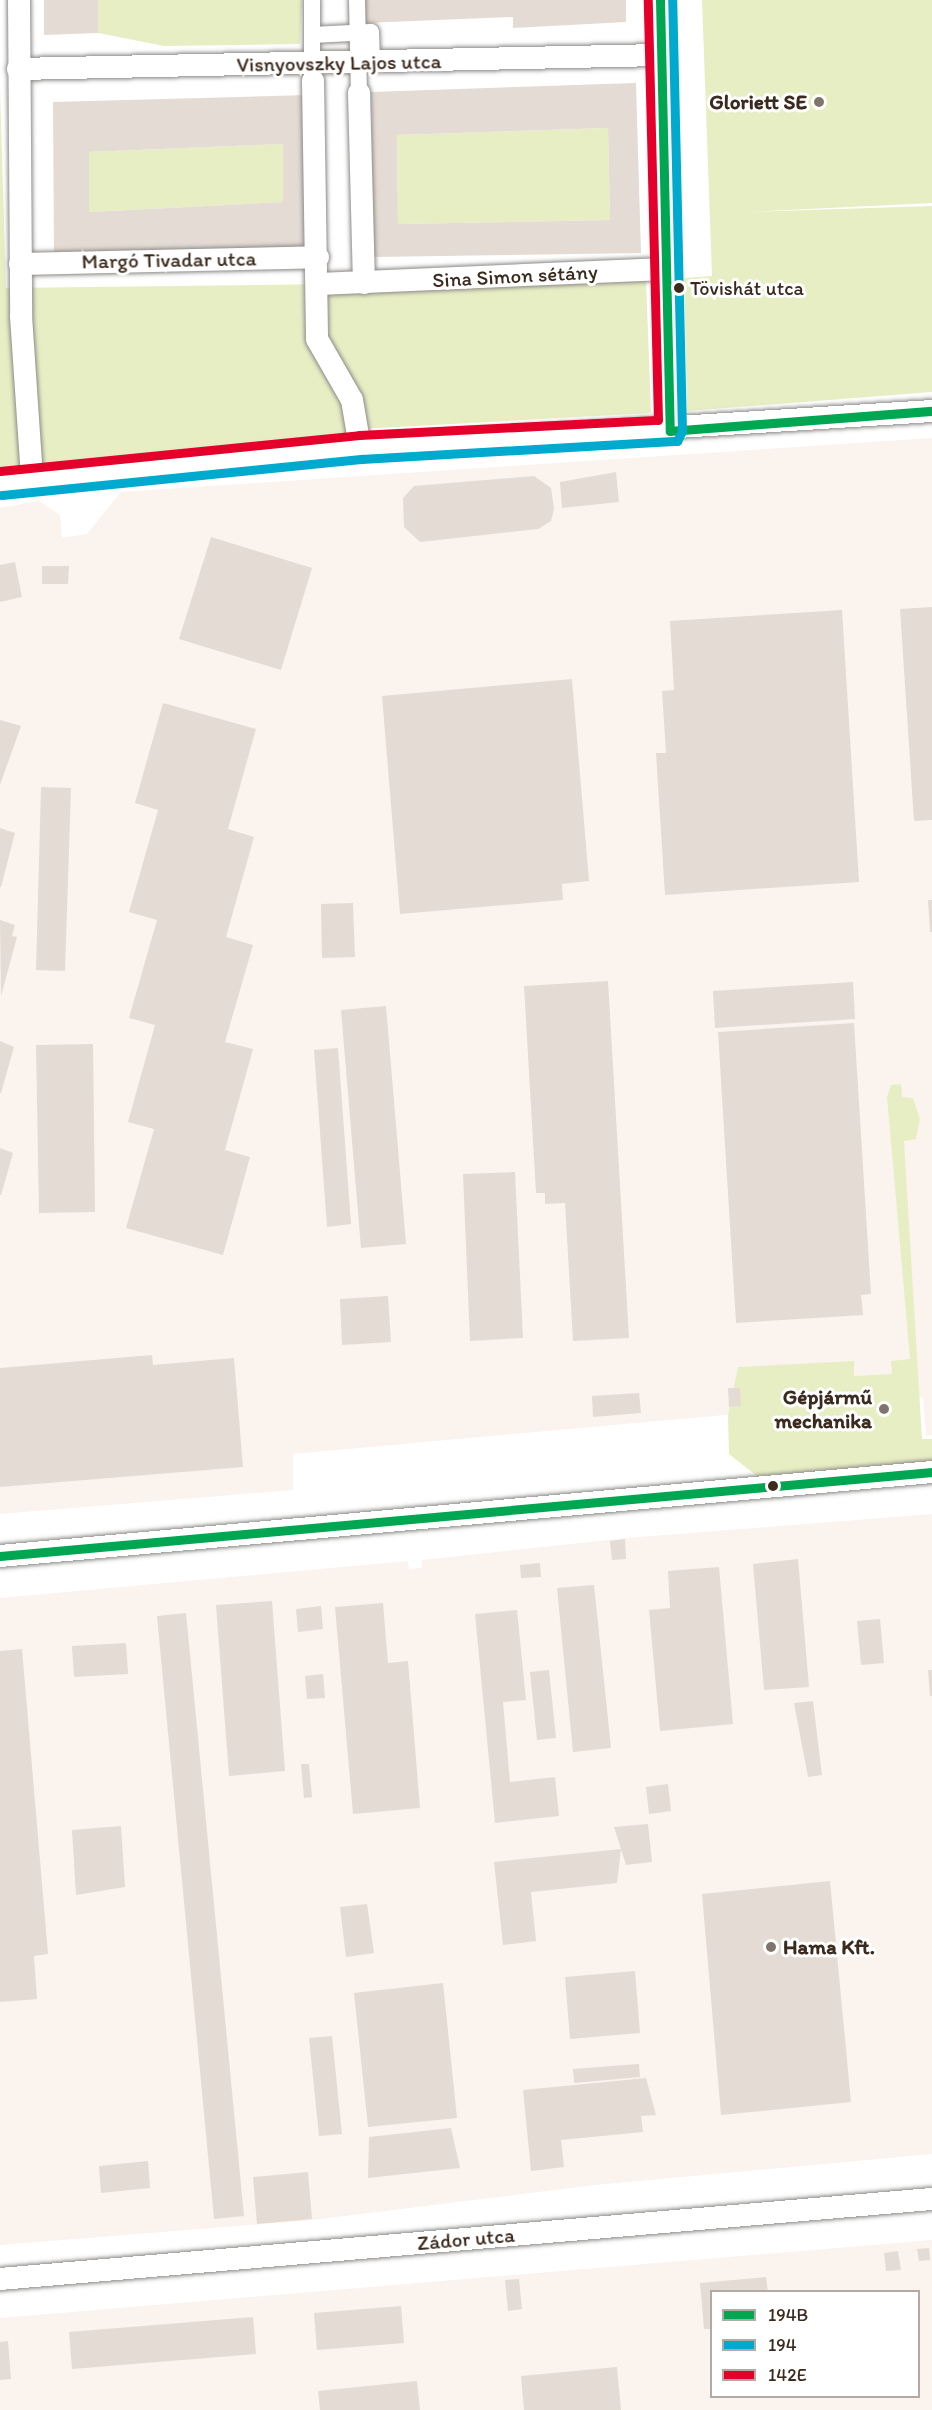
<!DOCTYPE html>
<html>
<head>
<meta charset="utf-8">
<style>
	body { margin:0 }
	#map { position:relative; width:932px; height:2410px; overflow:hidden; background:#fff; font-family:Itim,sans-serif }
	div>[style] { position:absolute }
	.built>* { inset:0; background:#fbf3ee }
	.green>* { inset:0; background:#e8eec4 }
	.building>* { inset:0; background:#e4dbd4 }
	.roads { filter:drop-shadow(0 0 2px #8e8b88) drop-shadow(0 0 2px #8e8b88) }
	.pedestrian>* { height:16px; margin:-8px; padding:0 8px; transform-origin:8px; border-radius:8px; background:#fff }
	.minor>* { height:22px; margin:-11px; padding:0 11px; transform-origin:11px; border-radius:11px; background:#fff }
	.bus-1>* { height:9px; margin:-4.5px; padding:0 4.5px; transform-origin:4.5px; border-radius:4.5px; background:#00a651 }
	.bus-2>* { height:9px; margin:-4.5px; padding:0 4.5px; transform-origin:4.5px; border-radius:4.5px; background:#00a9ce }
	.bus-3>* { height:9px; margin:-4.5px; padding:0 4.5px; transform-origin:4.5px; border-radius:4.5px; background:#e4002b }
	.dots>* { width:16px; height:16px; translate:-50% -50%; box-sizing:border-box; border:3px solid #fff; border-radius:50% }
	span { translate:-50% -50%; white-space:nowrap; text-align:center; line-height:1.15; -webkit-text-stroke:6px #fff; paint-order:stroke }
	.bus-label { font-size:20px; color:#3b2a1e }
	.left { translate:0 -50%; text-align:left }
	.street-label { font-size:21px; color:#3b2a1e }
	.poi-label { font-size:21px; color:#3b2a1e; font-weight:700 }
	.right { translate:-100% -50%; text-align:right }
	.legend { position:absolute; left:710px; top:2290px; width:210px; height:108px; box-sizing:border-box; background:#fff; border:2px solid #b1aaa5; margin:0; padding:8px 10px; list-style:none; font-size:18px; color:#3b2a1e }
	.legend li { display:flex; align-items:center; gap:12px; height:30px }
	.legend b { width:30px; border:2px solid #b1aaa5 }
</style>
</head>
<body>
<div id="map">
	<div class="built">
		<div style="clip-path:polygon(932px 438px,932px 1435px,926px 1435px,923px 1397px,293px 1454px,293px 1490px,0 1514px,0 508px,39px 501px,60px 515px,62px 538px,87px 534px,121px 492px)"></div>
		<div style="clip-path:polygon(932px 1514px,932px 2154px,595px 2185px,312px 2220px,0 2245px,0 1598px,408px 1561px,409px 1569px,422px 1568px,422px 1560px,627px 1538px)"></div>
		<div style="clip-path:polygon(evenodd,932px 2240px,932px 2410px,0 2410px,0 2318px,932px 2240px,712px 2292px,918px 2292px,918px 2396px,712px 2396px,712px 2292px)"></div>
	</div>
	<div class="green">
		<div style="clip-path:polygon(98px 0,302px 0,300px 44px,164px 46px,98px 33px)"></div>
		<div style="clip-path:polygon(702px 0,932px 0,932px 203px,748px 212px,932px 206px,932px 392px,687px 411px,684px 278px,712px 276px)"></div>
		<div style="clip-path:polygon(0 88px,6px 288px,646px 280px,651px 413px,360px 429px,360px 447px,0 483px)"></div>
		<div style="clip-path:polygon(608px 128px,610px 220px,398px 224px,397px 135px)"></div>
		<div style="clip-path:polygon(283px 144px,283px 202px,89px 212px,89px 152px)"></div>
		<div style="clip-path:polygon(901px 1084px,902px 1097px,913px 1098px,920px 1119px,916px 1139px,904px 1141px,922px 1439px,932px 1439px,932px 1463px,757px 1476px,729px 1454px,728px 1416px,738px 1367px,854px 1361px,854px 1376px,892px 1374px,891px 1361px,910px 1359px,887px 1097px,891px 1085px)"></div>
	</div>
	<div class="building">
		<div style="clip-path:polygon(44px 0,98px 0,98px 33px,44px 35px)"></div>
		<div style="clip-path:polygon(365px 0,626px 0,626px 22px,513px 28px,513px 17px,365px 23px)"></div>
		<div style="clip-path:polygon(evenodd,636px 83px,641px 253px,373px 257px,371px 92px,636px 83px,608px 128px,610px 220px,398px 224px,397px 135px,608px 128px)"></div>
		<div style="clip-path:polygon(evenodd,307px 95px,311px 248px,54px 255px,53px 102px,307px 95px,283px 144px,283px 202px,89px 212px,89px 152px,283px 144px)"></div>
		<div style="clip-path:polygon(616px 472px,619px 502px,562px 508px,560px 482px)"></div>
		<div style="clip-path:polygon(534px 476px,551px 488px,554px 509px,551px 521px,538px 529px,420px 542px,404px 527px,403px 498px,414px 486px)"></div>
		<div style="clip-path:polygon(211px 537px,312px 568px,281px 670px,179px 639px)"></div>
		<div style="clip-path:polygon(15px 562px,22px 597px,0 602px,0 565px)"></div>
		<div style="clip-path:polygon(42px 566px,69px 566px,68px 584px,42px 584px)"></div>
		<div style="clip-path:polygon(932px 607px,932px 820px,914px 821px,900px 609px)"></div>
		<div style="clip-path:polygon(842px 610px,859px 882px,665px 895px,656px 753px,666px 753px,662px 691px,674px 690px,670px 621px)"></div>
		<div style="clip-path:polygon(572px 679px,589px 881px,562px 884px,563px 900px,400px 914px,382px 696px)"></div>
		<div style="clip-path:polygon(163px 703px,256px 729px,228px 829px,254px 837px,226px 937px,253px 945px,225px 1042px,253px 1049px,225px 1150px,250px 1157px,223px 1255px,126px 1228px,154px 1129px,128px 1122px,155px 1025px,129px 1018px,157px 920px,129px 912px,158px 810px,135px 803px)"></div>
		<div style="clip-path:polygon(0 720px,21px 726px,0 785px)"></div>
		<div style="clip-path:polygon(41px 787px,71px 788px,65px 971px,36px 970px)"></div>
		<div style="clip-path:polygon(0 828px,15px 833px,1px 887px,0 887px)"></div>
		<div style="clip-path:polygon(928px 900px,932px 900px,932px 932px,930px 932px)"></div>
		<div style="clip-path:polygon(353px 903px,355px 957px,322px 958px,321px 904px)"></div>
		<div style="clip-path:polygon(0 920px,15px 925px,12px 936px,17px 937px,1px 996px)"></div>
		<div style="clip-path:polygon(608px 981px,629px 1338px,573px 1341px,565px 1203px,545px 1204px,545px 1193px,536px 1193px,524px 986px)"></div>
		<div style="clip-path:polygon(853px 982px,855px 1019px,715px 1028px,713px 991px)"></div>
		<div style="clip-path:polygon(386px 1006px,406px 1244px,361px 1248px,341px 1010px)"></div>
		<div style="clip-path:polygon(854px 1023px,871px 1294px,861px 1295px,863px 1315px,736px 1323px,718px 1032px)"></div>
		<div style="clip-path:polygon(0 1041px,14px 1047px,1px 1093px,0 1093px)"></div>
		<div style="clip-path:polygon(93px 1044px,95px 1212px,39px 1213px,36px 1045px)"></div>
		<div style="clip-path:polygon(338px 1048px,351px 1224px,327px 1227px,314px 1050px)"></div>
		<div style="clip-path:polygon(0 1148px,13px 1153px,1px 1195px,0 1195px)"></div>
		<div style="clip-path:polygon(515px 1172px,523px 1338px,470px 1341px,463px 1174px)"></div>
		<div style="clip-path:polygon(388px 1296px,391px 1342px,342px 1345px,340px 1299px)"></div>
		<div style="clip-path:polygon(152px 1355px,153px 1365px,234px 1358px,243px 1467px,0 1487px,0 1368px)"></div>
		<div style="clip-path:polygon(728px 1388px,740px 1388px,741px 1406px,729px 1407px)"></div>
		<div style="clip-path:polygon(639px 1393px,641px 1413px,593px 1417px,592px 1396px)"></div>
		<div style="clip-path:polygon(625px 1539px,626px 1559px,612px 1560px,610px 1541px)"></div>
		<div style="clip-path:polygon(798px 1559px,809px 1687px,764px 1690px,753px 1564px)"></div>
		<div style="clip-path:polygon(540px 1563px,541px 1577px,521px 1578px,520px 1565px)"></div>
		<div style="clip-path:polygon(719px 1567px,733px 1724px,660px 1731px,649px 1610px,670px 1608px,668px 1571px)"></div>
		<div style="clip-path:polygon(594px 1585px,611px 1748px,573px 1752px,557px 1588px)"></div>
		<div style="clip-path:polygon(272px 1601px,285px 1771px,229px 1776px,216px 1605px)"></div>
		<div style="clip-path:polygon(383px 1603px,388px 1663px,408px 1661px,420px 1808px,353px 1814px,335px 1607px)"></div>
		<div style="clip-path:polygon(321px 1606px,323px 1629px,298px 1632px,296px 1609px)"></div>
		<div style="clip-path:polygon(517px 1610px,526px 1700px,503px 1702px,510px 1782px,555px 1777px,559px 1816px,495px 1823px,475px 1614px)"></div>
		<div style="clip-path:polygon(186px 1613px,244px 2216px,214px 2219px,157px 1616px)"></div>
		<div style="clip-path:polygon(880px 1619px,884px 1663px,861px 1665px,857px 1621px)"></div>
		<div style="clip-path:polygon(126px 1643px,128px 1674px,74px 1677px,72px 1646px)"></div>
		<div style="clip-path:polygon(22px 1649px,48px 1954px,34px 1956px,37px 1999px,0 2002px,0 1651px)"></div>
		<div style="clip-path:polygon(549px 1670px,556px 1738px,537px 1740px,530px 1672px)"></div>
		<div style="clip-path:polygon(928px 1670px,932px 1670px,932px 1696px,930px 1696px)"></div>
		<div style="clip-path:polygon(323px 1674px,325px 1698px,307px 1699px,305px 1676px)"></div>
		<div style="clip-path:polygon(813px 1701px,822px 1775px,808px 1777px,794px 1703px)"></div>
		<div style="clip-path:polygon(301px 1764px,309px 1764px,312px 1797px,304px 1798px)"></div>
		<div style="clip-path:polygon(668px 1784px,671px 1811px,649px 1814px,646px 1787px)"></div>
		<div style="clip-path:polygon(648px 1824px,652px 1862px,626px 1865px,614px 1827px)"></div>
		<div style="clip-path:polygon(121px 1826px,125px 1887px,76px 1895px,72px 1830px)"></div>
		<div style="clip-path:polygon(621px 1849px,617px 1883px,531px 1892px,536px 1941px,503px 1945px,494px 1862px)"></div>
		<div style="clip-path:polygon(830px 1881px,851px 2102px,721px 2115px,702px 1894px)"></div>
		<div style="clip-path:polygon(367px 1904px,374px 1953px,346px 1957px,340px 1907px)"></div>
		<div style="clip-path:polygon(635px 1971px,640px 2033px,570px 2039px,565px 1977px)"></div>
		<div style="clip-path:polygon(443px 1983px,457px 2118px,368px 2127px,354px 1993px)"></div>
		<div style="clip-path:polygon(332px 2036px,342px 2134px,319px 2136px,309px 2038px)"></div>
		<div style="clip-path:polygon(639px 2064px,640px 2077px,574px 2083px,573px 2069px)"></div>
		<div style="clip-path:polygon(646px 2078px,656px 2115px,641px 2116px,643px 2132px,561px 2140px,564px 2167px,531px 2171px,523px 2090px)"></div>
		<div style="clip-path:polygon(451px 2128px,460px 2168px,368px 2178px,369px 2137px)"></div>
		<div style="clip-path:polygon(148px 2161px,150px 2188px,101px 2193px,99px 2166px)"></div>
		<div style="clip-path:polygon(308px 2172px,312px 2219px,257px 2224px,253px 2177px)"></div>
		<div style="clip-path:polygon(929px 2248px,930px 2260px,919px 2261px,917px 2249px)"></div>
		<div style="clip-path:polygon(898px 2251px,901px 2270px,886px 2271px,884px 2253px)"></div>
		<div style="clip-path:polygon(766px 2277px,768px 2292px,712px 2292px,712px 2329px,704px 2329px,700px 2283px)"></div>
		<div style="clip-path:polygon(519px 2279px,522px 2309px,508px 2311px,505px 2280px)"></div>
		<div style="clip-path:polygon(401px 2306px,404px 2343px,317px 2350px,314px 2313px)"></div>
		<div style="clip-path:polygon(253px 2317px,256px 2354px,72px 2369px,69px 2332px)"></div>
		<div style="clip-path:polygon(8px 2341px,11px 2379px,0 2380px,0 2342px)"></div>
		<div style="clip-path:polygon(617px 2367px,621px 2410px,524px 2410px,521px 2376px)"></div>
		<div style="clip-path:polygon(417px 2381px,420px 2410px,320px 2410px,318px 2391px)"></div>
	</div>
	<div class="roads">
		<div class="pedestrian">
			<div style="left:312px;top:0;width:74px;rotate:90deg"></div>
			<div style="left:357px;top:0;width:93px;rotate:88.8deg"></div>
			<div style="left:312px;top:35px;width:59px;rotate:-2.9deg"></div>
			<div style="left:371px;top:32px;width:30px;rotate:88deg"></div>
		</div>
		<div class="minor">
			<div style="left:19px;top:0;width:316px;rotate:89.6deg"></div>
			<div style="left:21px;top:316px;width:161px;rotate:86.1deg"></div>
			<div style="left:660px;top:0;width:431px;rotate:88.7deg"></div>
			<div style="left:18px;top:69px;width:642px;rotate:-1.25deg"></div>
			<div style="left:313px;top:81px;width:258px;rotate:89.1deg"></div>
			<div style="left:317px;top:339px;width:70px;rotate:60.2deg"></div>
			<div style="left:352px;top:400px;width:48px;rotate:80.3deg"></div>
			<div style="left:359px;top:93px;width:190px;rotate:88.5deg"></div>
			<div style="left:20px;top:264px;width:298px;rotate:-1.3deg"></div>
			<div style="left:319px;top:284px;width:346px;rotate:-2.5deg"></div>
			<div style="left:0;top:483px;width:362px;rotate:-5.7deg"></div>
			<div style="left:360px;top:447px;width:573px;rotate:-3.6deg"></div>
			<div style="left:0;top:1556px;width:936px;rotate:-5.15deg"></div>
			<div style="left:0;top:2279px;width:935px;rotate:-4.91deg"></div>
		</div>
	</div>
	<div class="bus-1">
		<div style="left:660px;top:0;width:431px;rotate:88.7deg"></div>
		<div style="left:670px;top:431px;width:263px;rotate:-4.4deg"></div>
		<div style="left:0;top:1556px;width:936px;rotate:-5.15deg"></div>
	</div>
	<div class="bus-2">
		<div style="left:1px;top:495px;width:362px;rotate:-5.7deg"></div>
		<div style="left:361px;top:459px;width:317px;rotate:-3.3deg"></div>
		<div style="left:677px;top:441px;width:11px;rotate:-63deg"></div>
		<div style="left:682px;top:431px;width:431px;rotate:-91.3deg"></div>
	</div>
	<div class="bus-3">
		<div style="left:0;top:471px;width:361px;rotate:-5.7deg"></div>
		<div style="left:359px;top:435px;width:299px;rotate:-2.9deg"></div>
		<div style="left:658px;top:420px;width:420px;rotate:-91.4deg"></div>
	</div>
	<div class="dots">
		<div style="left:819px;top:102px;background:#80756d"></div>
		<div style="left:679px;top:288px;background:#3b2a1e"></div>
		<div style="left:884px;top:1409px;background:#80756d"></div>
		<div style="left:773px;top:1486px;background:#3b2a1e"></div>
		<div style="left:771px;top:1947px;background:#80756d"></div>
	</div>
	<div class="bus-label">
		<span class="left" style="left:690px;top:288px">Tövishát utca</span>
	</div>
	<div class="street-label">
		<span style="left:339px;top:63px;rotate:-1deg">Visnyovszky Lajos utca</span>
		<span style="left:169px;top:260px;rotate:-1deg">Margó Tivadar utca</span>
		<span style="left:515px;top:276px;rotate:-3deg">Sina Simon sétány</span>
		<span style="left:466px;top:2239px;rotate:-5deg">Zádor utca</span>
	</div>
	<div class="poi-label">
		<span class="right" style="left:807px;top:102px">Gloriett SE</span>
		<span class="right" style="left:872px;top:1409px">Gépjármű<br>mechanika</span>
		<span class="left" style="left:783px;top:1947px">Hama Kft.</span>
	</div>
	<ul class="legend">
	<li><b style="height:8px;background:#00a651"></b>194B</li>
	<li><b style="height:8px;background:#00a9ce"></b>194</li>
	<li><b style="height:8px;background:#e4002b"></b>142E</li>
	</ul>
</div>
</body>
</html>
